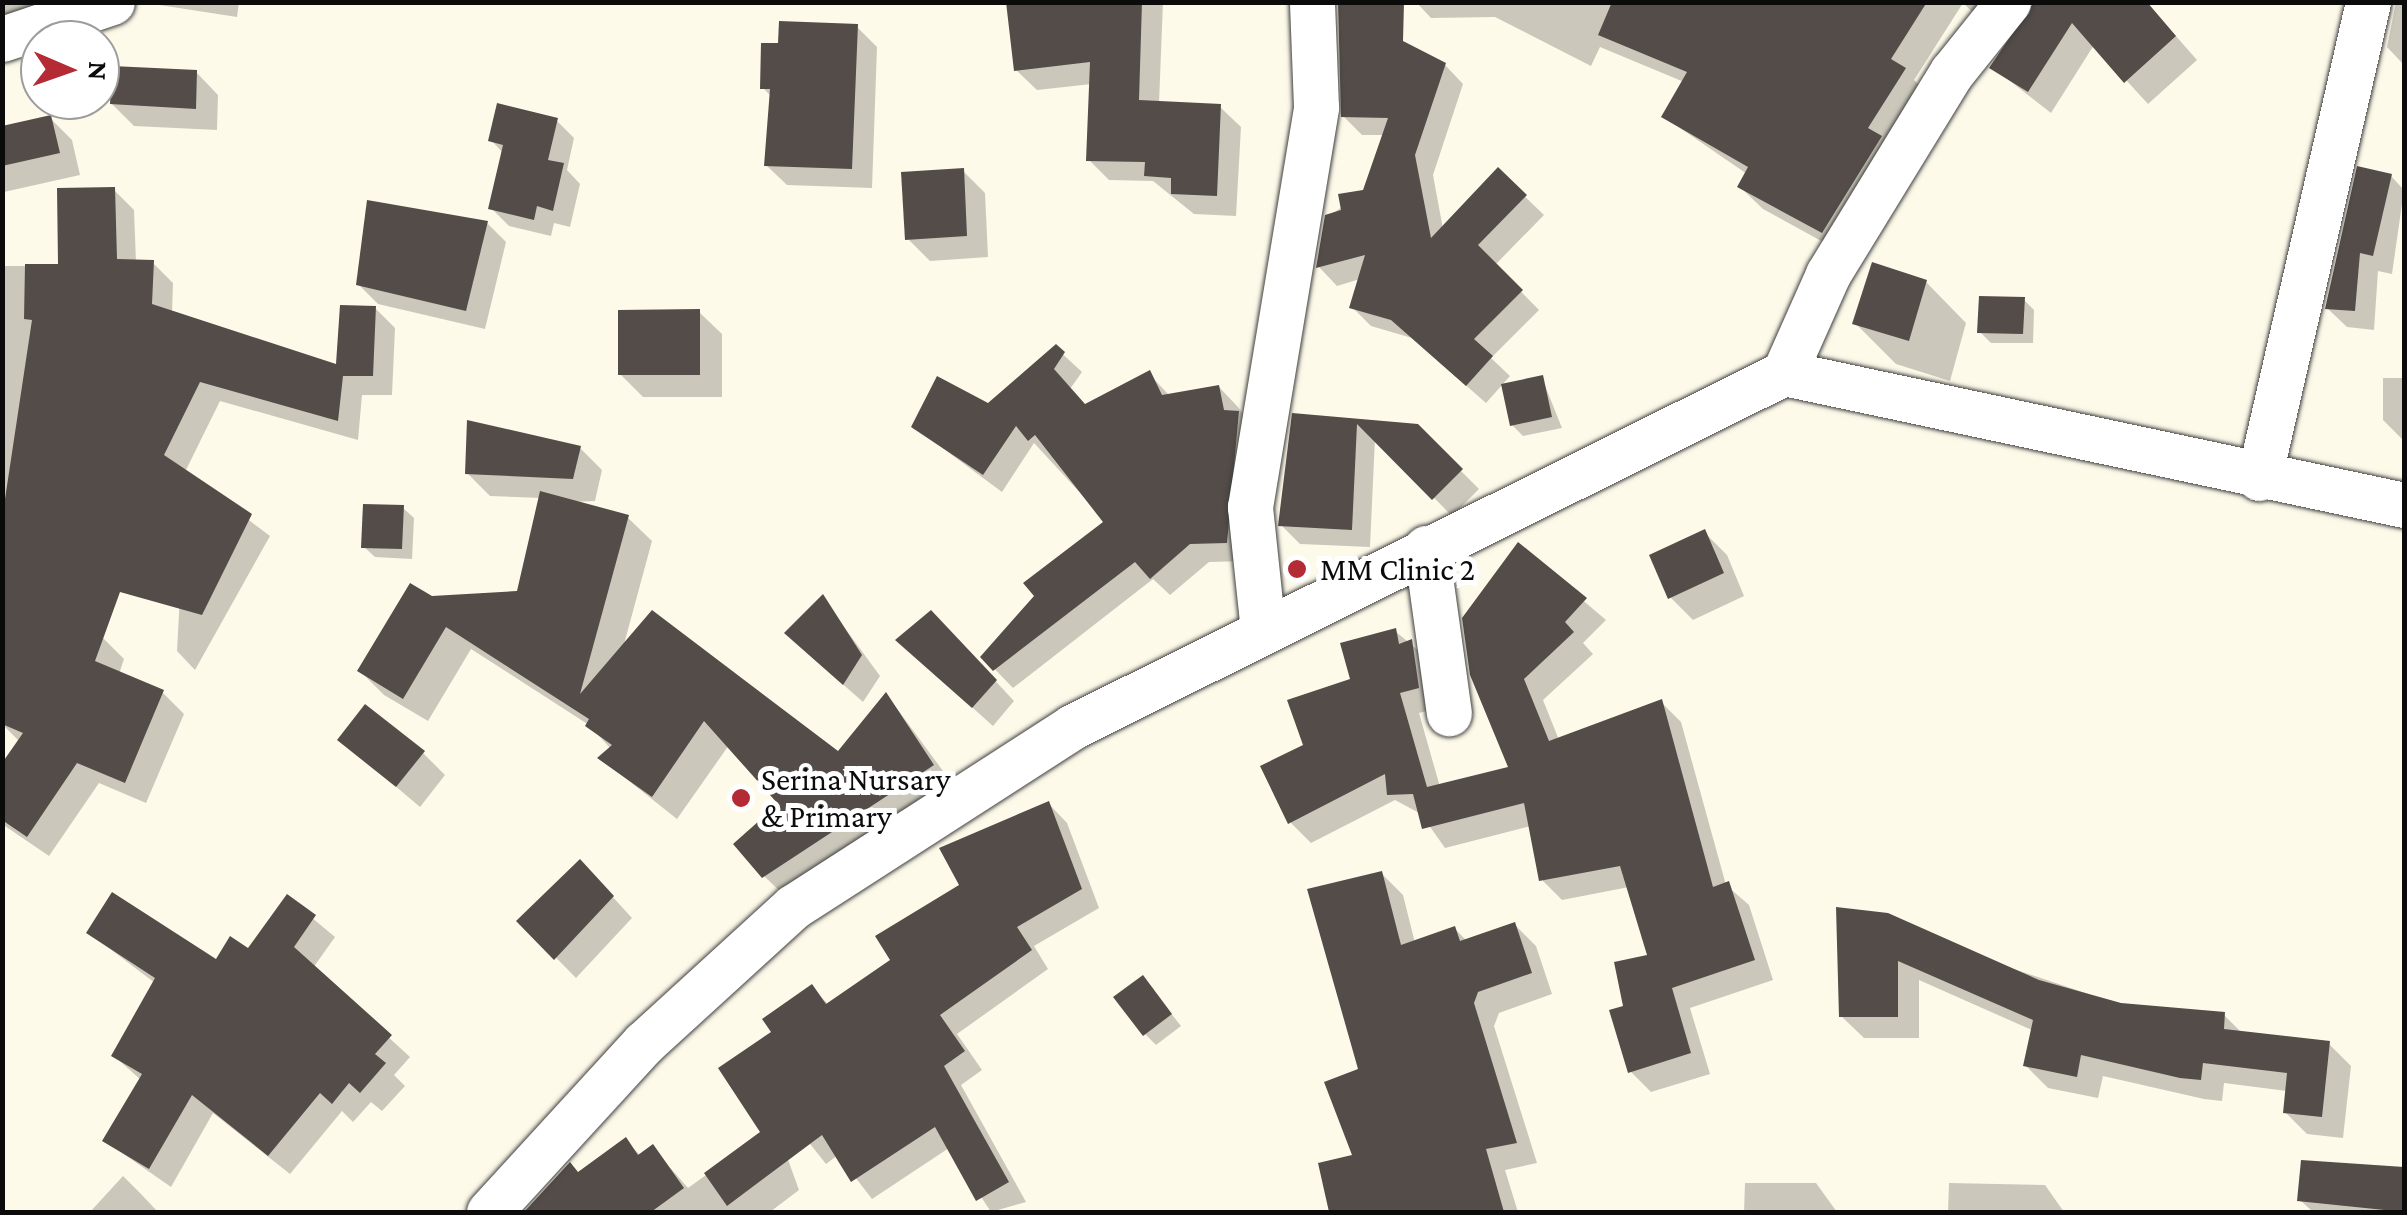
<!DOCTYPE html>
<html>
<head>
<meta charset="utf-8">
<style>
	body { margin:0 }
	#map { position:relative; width:2407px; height:1215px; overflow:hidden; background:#fefaea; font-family:"Crimson Pro",serif }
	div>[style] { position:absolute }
	.shadow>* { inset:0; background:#0003 }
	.building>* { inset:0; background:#534c48 }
	.roads { filter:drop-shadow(0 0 2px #3e3e3e) drop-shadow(0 0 2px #3e3e3e) }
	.minor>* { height:45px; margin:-22.5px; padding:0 22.5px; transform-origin:22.5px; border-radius:22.5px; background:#fff }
	.dots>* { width:28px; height:28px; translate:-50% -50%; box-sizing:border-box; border:5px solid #fff; border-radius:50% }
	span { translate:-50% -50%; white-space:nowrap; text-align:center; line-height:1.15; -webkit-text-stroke:10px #fff; paint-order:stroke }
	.poi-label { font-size:32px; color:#0b0b0b }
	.left { translate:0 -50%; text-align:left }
	.frame { position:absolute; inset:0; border:5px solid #0b0b0b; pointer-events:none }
	.north { position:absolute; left:20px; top:20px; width:100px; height:100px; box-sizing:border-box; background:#fff; border:2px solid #9d9d9d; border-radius:50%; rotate:92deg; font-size:28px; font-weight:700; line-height:40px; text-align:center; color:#0b0b0b }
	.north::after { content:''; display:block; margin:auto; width:35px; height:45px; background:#b42b35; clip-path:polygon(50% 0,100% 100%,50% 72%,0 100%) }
</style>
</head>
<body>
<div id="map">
	<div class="shadow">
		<div style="clip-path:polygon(2px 2px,104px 2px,2px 43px)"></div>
		<div style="clip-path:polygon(140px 2px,239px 2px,237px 17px)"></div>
		<div style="clip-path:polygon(1014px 2px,1163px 2px,1159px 104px,1220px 107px,1241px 127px,1236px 216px,1194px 214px,1153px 181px,1109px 180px,1089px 160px,1092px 84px,1037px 90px,1016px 70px)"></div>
		<div style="clip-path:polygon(1416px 2px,2018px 2px,1992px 30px,1963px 3px,1914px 80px,1927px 93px,1845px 254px,1763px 209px,1740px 187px,1747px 174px,1664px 117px,1684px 82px,1600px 47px,1591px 66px,1495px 17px,1431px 18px)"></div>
		<div style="clip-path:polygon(2035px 2px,2146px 2px,2197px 60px,2148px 104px,2094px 45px,2051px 113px,1992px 67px)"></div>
		<div style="clip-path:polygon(2396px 2px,2404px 2px,2404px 65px,2387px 47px)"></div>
		<div style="clip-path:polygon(856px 26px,877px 47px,872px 188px,787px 185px,766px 165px,772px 97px,763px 88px,781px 46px)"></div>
		<div style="clip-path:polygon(1445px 65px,1463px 84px,1433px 175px,1443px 229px,1498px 171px,1544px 215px,1495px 265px,1539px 310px,1491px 358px,1510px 376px,1486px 403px,1412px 338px,1371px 326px,1352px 307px,1360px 279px,1337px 286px,1319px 267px,1327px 217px,1365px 192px,1384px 135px,1362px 135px,1343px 116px)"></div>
		<div style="clip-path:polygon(196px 72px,218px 95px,217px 130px,134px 126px,112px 104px)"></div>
		<div style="clip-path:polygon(50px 118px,72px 140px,80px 175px,4px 192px,2px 129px)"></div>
		<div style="clip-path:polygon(556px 120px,574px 138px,567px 170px,580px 184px,570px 227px,554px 223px,551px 236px,509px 226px,491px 208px,503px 153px,491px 140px)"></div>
		<div style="clip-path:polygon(963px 171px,985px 193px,988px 257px,930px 261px,908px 239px)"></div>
		<div style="clip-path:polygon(2391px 176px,2404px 190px,2392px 274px,2378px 271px,2374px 330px,2347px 327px,2327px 308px)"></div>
		<div style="clip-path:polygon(114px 190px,134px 210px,136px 262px,153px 263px,173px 283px,172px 313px,338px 367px,375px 308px,395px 328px,392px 395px,362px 395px,358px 440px,220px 401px,185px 472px,270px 536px,195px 670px,177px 651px,180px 595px,2px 583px,2px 266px,61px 266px)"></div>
		<div style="clip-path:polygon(487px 223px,506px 242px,485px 329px,378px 304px,359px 285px)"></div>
		<div style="clip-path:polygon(1926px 282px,1966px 323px,1950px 381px,1896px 364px,1855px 323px)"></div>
		<div style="clip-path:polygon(2023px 299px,2034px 310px,2033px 343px,1991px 343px,1980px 332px)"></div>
		<div style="clip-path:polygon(699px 312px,722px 334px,722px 397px,643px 397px,620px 374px)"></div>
		<div style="clip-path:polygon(1056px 348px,1082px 372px,1070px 389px,1086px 406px,1149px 374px,1170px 396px,1219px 387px,1237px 406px,1256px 431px,1245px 561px,1209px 562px,1170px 595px,1153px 579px,1013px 688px,983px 657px,1107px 522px,1034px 443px,1002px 492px,914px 427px,988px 406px)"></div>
		<div style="clip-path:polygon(1542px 378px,1562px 428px,1523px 436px,1512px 425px)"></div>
		<div style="clip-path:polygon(2383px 378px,2404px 378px,2404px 441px,2383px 420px)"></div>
		<div style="clip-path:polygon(1294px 416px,1417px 427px,1479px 489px,1452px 516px,1375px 438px,1370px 547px,1300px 544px,1281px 525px)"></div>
		<div style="clip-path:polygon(580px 448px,602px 470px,595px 501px,571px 502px,627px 517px,652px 541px,623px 648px,838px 755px,887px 695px,957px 790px,789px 900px,764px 876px,782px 805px,729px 745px,677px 819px,600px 758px,611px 749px,589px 725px,471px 649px,428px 721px,384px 695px,360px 671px,431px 599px,519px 593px,541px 498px,490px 496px,467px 473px)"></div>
		<div style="clip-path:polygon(403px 508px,414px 518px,412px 559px,375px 557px,364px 547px)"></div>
		<div style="clip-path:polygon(1704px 532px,1727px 555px,1744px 596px,1693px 620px,1670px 597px)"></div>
		<div style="clip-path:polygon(1519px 546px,1606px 620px,1583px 643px,1593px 654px,1543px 700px,1559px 740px,1661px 702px,1681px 722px,1726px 885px,1749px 905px,1773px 980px,1690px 1008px,1710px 1074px,1651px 1092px,1631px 1072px,1626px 1008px,1650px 957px,1629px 887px,1562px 900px,1542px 880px,1531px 826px,1445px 848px,1421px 814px,1395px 800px,1311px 843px,1290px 822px,1306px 746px,1395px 631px,1432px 662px,1438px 708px,1419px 713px,1440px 787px,1511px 769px)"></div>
		<div style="clip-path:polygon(823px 598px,880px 676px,863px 702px,806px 652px)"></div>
		<div style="clip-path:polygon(950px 632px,1014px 701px,993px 726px,918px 659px)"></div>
		<div style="clip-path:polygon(103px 638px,124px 659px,119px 674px,162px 692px,184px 714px,146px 803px,99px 783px,49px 856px,2px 824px,2px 767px,20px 742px,2px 724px)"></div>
		<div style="clip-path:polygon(341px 740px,423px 753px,445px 775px,420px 807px)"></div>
		<div style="clip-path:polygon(1049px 804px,1067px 823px,1099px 908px,1034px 946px,1048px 969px,957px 1034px,982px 1070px,961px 1085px,1026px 1202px,991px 1212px,949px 1148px,872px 1199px,838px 1155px,826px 1164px,791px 1120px,786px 1154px,799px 1190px,770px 1212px,528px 1212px,570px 1166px,579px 1174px,625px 1140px,641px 1156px,652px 1147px,688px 1188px,768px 1130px,775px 1033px,811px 987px,829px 1005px,893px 961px)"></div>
		<div style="clip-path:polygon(1382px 874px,1403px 895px,1415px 943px,1455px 929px,1467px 941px,1515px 925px,1536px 946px,1552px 994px,1499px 1013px,1494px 1026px,1537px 1163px,1505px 1170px,1518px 1212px,1332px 1212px,1321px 1164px,1355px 1156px)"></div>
		<div style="clip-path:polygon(600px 883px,632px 918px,576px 978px,520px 921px)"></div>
		<div style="clip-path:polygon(287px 897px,335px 937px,313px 968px,410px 1057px,394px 1075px,405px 1086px,382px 1111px,371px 1102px,353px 1122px,342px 1111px,290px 1174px,213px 1113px,171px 1187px,105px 1141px,141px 1080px,114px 1056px,155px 983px,89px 933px,217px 962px,249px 951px)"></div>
		<div style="clip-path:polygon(1838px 910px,2121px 1005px,2224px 1015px,2243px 1034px,2329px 1044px,2351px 1066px,2343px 1138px,2307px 1134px,2285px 1112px,2287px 1091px,2224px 1083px,2222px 1101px,2204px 1099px,2103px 1076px,2098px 1098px,2048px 1088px,2026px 1066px,2034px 1031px,1919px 980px,1919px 1038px,1864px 1038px,1841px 1016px)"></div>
		<div style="clip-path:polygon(1143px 978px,1181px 1026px,1156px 1045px,1145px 1034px)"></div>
		<div style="clip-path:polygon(2303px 1162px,2404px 1169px,2404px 1212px,2313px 1212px,2300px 1200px)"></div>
		<div style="clip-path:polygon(123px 1176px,141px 1194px,158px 1212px,90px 1212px)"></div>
		<div style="clip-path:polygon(1745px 1183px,1816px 1183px,1837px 1212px,1744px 1212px)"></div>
		<div style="clip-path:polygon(1949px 1183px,2045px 1185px,2064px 1212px,1948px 1212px)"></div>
	</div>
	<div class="building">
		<div style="clip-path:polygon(1006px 2px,1142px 2px,1139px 100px,1221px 104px,1217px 196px,1171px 194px,1171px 178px,1144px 176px,1145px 162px,1086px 161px,1090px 62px,1014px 71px)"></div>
		<div style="clip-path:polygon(1338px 2px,1404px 2px,1403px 41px,1446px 63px,1415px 155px,1431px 238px,1498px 167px,1527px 195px,1478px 245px,1523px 290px,1474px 339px,1493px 356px,1466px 386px,1391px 320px,1349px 308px,1365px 255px,1316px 268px,1325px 215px,1341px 210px,1338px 194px,1363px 190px,1388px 118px,1341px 117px)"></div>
		<div style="clip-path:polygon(1612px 2px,1927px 2px,1891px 59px,1906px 68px,1868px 128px,1882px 136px,1822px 233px,1737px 187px,1748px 167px,1661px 117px,1687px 72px,1598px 35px)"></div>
		<div style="clip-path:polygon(2034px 2px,2147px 2px,2176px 36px,2124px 83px,2072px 23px,2028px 92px,1989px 68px)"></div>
		<div style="clip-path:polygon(779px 21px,858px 24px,852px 169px,764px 166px,770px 89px,760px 89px,761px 43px,778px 43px)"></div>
		<div style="clip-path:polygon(112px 66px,197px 70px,196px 109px,110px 104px)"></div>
		<div style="clip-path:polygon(497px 103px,558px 118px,548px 160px,564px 163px,553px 211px,537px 206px,534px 220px,488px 209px,503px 145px,488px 141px)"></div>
		<div style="clip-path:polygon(51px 115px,60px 153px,2px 166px,2px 126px)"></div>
		<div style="clip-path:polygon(2357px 166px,2392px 174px,2373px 256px,2360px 253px,2355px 311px,2325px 309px)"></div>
		<div style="clip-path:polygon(964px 168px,967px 236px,905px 240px,901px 172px)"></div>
		<div style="clip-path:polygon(115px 187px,117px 259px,154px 260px,152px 304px,336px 364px,340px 305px,376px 306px,373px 376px,343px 376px,338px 421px,200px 382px,164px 455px,252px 514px,202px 615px,120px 592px,95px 661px,164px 690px,125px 783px,77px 763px,27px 837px,2px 820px,2px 763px,23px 733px,2px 724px,2px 519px,32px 320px,24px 319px,25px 264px,58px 264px,57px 188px)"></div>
		<div style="clip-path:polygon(367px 200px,488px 221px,466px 311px,356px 285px)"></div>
		<div style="clip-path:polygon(1872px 262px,1927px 280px,1909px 341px,1852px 324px)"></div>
		<div style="clip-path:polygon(1979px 296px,2025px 297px,2023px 334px,1977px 333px)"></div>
		<div style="clip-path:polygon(700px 309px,700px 375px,618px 375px,618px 310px)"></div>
		<div style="clip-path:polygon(1056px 344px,1065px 352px,1054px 369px,1085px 404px,1150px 370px,1162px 395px,1219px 385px,1224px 410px,1239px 411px,1227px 543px,1190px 544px,1150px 579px,1135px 562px,993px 671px,980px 657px,1034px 596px,1023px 583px,1103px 522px,1035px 435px,1028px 441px,1016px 426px,983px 475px,911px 427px,937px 376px,988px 403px)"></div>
		<div style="clip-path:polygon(1543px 375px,1552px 417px,1510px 426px,1501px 384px)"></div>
		<div style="clip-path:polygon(1292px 413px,1418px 424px,1463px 469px,1432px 500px,1357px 424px,1352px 530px,1278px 526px)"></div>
		<div style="clip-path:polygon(467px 420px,581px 446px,573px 479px,465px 474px)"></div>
		<div style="clip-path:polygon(540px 491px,629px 515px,580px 694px,652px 610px,838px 751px,886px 692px,934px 765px,762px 878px,733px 844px,778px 804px,704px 721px,652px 797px,597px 758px,612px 745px,585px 726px,589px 719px,446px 627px,403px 699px,357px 671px,410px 583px,432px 596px,517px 591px)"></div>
		<div style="clip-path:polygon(363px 504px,404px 505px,402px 549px,361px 548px)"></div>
		<div style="clip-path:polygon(1705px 529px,1724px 573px,1668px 599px,1649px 555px)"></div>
		<div style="clip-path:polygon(1518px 542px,1587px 598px,1565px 622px,1574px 632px,1524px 679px,1549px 741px,1662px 699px,1713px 887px,1729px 881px,1755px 960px,1672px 988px,1691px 1053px,1628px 1073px,1609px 1010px,1623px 1006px,1614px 962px,1647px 955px,1620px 866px,1539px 881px,1524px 803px,1422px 829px,1413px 794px,1387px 795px,1385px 774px,1288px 824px,1260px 766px,1303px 745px,1287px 700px,1350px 679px,1340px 643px,1396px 628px,1399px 644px,1412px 639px,1419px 688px,1400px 693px,1427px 787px,1508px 767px,1470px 675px,1462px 618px)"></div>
		<div style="clip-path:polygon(823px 594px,862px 655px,843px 685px,784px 633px)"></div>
		<div style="clip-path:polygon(931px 610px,997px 680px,972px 708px,895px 640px)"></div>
		<div style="clip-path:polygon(365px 704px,425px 751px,396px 787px,337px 740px)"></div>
		<div style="clip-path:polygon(1049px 801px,1082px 889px,1017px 927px,1032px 950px,940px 1015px,965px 1051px,944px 1066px,1009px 1182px,976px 1201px,935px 1127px,851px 1182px,822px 1135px,727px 1206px,704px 1173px,760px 1132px,718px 1068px,771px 1032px,762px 1019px,812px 984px,826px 1004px,890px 960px,875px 936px,959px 885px,939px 848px)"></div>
		<div style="clip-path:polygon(580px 859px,614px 896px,554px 960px,516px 921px)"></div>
		<div style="clip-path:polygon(1382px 871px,1401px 945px,1455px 926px,1460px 941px,1515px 922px,1532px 973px,1478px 992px,1474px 1003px,1517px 1143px,1486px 1149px,1504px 1212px,1329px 1212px,1318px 1163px,1352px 1155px,1324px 1082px,1358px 1069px,1307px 889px)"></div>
		<div style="clip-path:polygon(112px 892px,216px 959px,230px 936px,248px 948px,287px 894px,316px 915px,294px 947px,392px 1035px,375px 1054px,386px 1063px,360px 1093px,349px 1083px,332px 1104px,320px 1093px,268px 1156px,192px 1095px,149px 1169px,102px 1141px,142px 1074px,111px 1056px,155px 978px,86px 933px)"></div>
		<div style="clip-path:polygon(1836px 907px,1888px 913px,2039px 980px,2121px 1003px,2225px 1012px,2224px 1029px,2330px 1041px,2322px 1117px,2283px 1113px,2287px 1073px,2203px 1063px,2201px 1080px,2180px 1078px,2081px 1055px,2077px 1077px,2023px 1066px,2033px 1020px,1898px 961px,1898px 1017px,1839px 1017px)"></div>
		<div style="clip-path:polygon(1143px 975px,1172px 1014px,1143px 1036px,1113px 997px)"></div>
		<div style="clip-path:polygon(626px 1137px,638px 1155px,653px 1144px,684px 1188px,651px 1212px,524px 1212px,570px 1162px,578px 1172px)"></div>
		<div style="clip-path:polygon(2301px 1160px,2404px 1167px,2404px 1212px,2297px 1201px)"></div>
	</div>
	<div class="roads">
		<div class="minor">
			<div style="left:2px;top:39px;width:116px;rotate:-18.6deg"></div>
			<div style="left:1784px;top:373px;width:108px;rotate:-66deg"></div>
			<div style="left:1828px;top:274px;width:237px;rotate:-58.5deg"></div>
			<div style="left:1952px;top:72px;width:90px;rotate:-51.3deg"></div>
			<div style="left:2259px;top:478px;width:488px;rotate:-77.1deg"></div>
			<div style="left:1426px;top:548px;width:167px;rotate:82.1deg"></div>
			<div style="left:1263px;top:631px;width:125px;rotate:-96deg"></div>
			<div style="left:1250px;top:507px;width:405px;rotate:-80.6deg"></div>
			<div style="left:1316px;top:107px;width:105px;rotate:-92.2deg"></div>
			<div style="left:489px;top:1212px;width:229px;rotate:-47.5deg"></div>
			<div style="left:644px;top:1043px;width:202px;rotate:-42.4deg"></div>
			<div style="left:793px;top:907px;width:332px;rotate:-32.8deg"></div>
			<div style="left:1072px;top:727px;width:795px;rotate:-26.44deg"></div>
			<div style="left:1784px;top:373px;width:634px;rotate:12.02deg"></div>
		</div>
	</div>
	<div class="dots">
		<div style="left:1297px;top:569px;background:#b42b35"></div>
		<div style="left:741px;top:798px;background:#b42b35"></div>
	</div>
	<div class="poi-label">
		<span class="left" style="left:1320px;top:569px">MM Clinic 2</span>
		<span class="left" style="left:761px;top:798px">Serina Nursary<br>&amp; Primary</span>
	</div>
	<div class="frame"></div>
	<div class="north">N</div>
</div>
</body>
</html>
